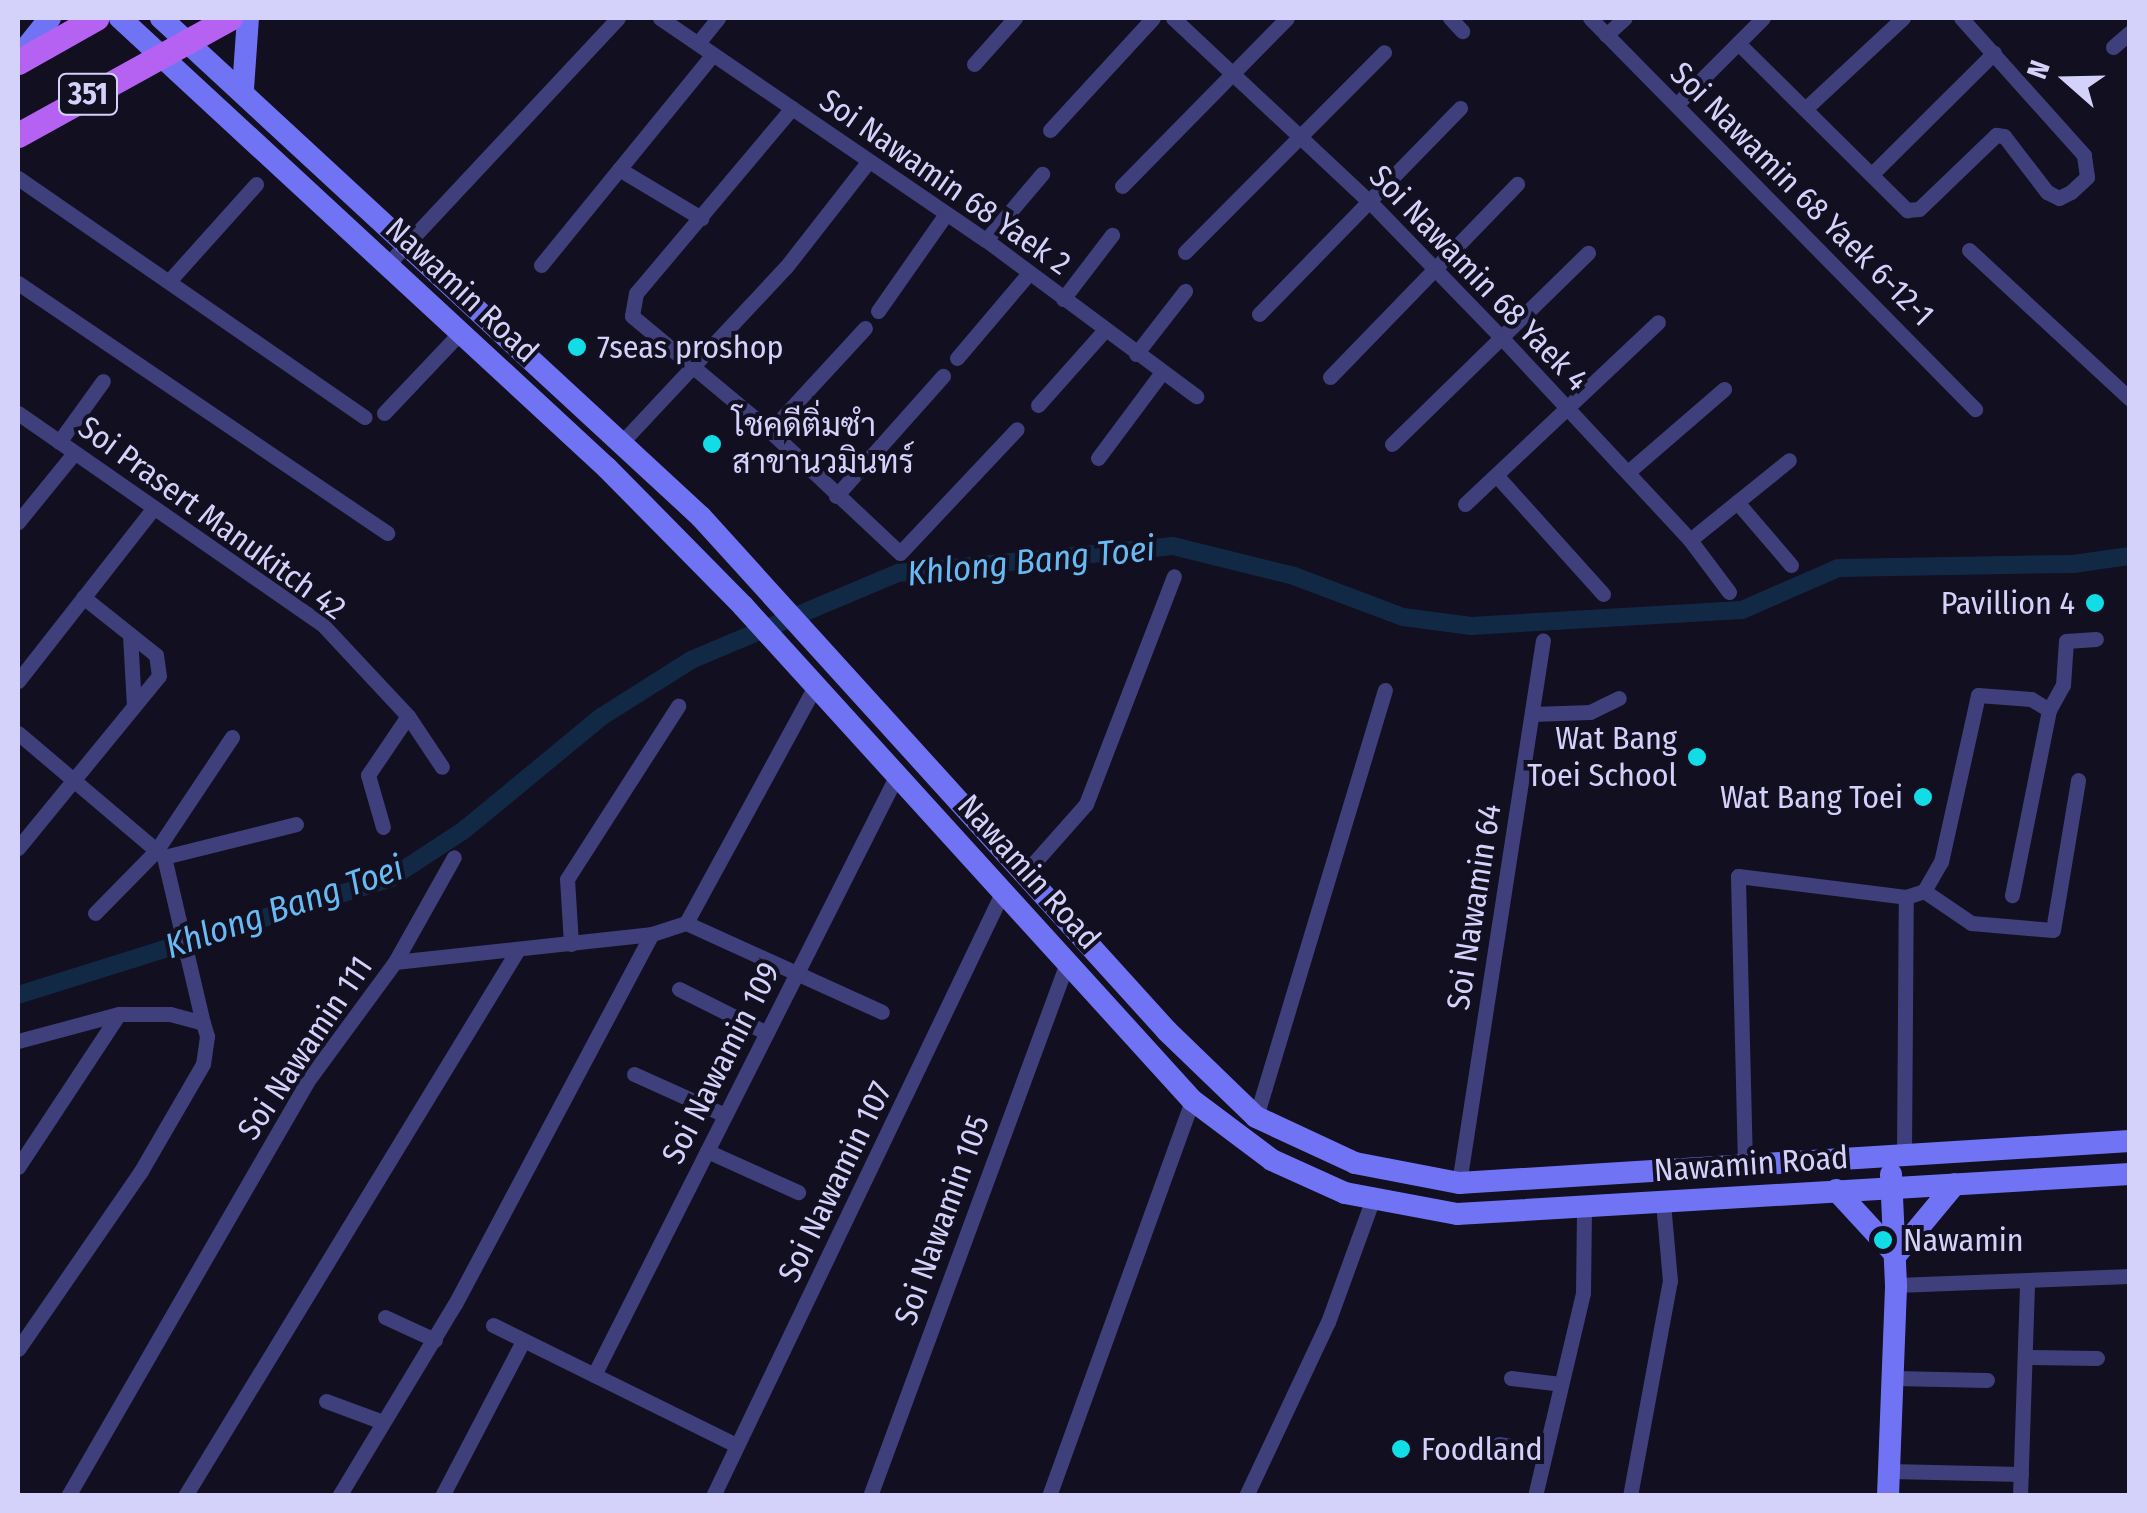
<!DOCTYPE html>
<html>
<head>
<meta charset="utf-8">
<style>
	body { margin:0 }
	#map { position:relative; width:2147px; height:1513px; overflow:hidden; background:#110f20; font-family:"Fira Sans Condensed",Sarabun,sans-serif }
	div>[style] { position:absolute }
	.canal>* { height:18px; margin:-9px; padding:0 9px; transform-origin:9px; border-radius:9px; background:#122946 }
	.street>* { height:15px; margin:-7.5px; padding:0 7.5px; transform-origin:7.5px; border-radius:7.5px; background:#3e3f7b }
	.secondary>* { height:22px; margin:-11px; padding:0 11px; transform-origin:11px; border-radius:11px; background:#7074f4 }
	.primary>* { height:25px; margin:-12.5px; padding:0 12.5px; transform-origin:12.5px; border-radius:12.5px; background:#b562f2 }
	.dots>* { width:28px; height:28px; translate:-50% -50%; box-sizing:border-box; border:5px solid #110f20; border-radius:50% }
	span { translate:-50% -50%; white-space:nowrap; text-align:center; line-height:1.15; -webkit-text-stroke:8px #110f20; paint-order:stroke }
	.shield-label span { padding:2px 8px; background:#110f20; border:2px solid; border-radius:8px; -webkit-text-stroke-width:0 }
	.shield-label { font-size:30px; color:#d4d2fb; font-weight:700 }
	.street-label { font-size:32px; color:#d4d2fb }
	.poi-label { font-size:32px; color:#d4d2fb }
	.left { translate:0 -50%; text-align:left }
	.right { translate:-100% -50%; text-align:right }
	.water-label { font-size:35px; color:#68baf3; font-style:italic }
	.frame { position:absolute; inset:0; border:20px solid #d4d2fb; pointer-events:none }
	.north { position:absolute; left:2017px; top:30px; width:100px; height:100px; -webkit-text-stroke:8px #110f20; paint-order:stroke; rotate:290deg; font-size:28px; font-weight:700; line-height:40px; text-align:center; color:#d4d2fb }
	.north::after { content:''; display:block; margin:auto; width:35px; height:45px; background:#d4d2fb; clip-path:polygon(50% 0,100% 100%,50% 72%,0 100%) }
</style>
</head>
<body>
<div id="map">
	<div class="canal">
		<div style="left:18px;top:995px;width:391px;rotate:-17.4deg"></div>
		<div style="left:391px;top:878px;width:87px;rotate:-33.3deg"></div>
		<div style="left:464px;top:830px;width:178px;rotate:-39.5deg"></div>
		<div style="left:601px;top:717px;width:107px;rotate:-32.3deg"></div>
		<div style="left:691px;top:660px;width:225px;rotate:-22.8deg"></div>
		<div style="left:898px;top:573px;width:276px;rotate:-5.6deg"></div>
		<div style="left:1173px;top:546px;width:125px;rotate:13.9deg"></div>
		<div style="left:1294px;top:576px;width:116px;rotate:20.6deg"></div>
		<div style="left:1403px;top:617px;width:69px;rotate:7.5deg"></div>
		<div style="left:1471px;top:626px;width:271px;rotate:-3.4deg"></div>
		<div style="left:1742px;top:610px;width:105px;rotate:-23.6deg"></div>
		<div style="left:1838px;top:568px;width:235px;rotate:-1deg"></div>
		<div style="left:2073px;top:564px;width:58px;rotate:-8deg"></div>
	</div>
	<div class="street">
		<div style="left:660px;top:18px;width:394px;rotate:34.3deg"></div>
		<div style="left:986px;top:240px;width:262px;rotate:36.6deg"></div>
		<div style="left:1173px;top:18px;width:271px;rotate:43.1deg"></div>
		<div style="left:1371px;top:203px;width:185px;rotate:45.9deg"></div>
		<div style="left:1500px;top:336px;width:279px;rotate:47deg"></div>
		<div style="left:1690px;top:540px;width:65px;rotate:53.1deg"></div>
		<div style="left:1450px;top:18px;width:18px;rotate:47deg"></div>
		<div style="left:1590px;top:18px;width:549px;rotate:45.44deg"></div>
		<div style="left:1606px;top:35px;width:25px;rotate:-42deg"></div>
		<div style="left:698px;top:43px;width:32px;rotate:-51deg"></div>
		<div style="left:1738px;top:43px;width:238px;rotate:44.7deg"></div>
		<div style="left:1907px;top:210px;width:12px;rotate:-5deg"></div>
		<div style="left:1919px;top:209px;width:107px;rotate:-43.9deg"></div>
		<div style="left:1996px;top:135px;width:8px;rotate:7deg"></div>
		<div style="left:2004px;top:136px;width:71px;rotate:52.5deg"></div>
		<div style="left:2047px;top:192px;width:13px;rotate:27deg"></div>
		<div style="left:2059px;top:198px;width:13px;rotate:-27deg"></div>
		<div style="left:2071px;top:192px;width:22px;rotate:-43deg"></div>
		<div style="left:2087px;top:177px;width:22px;rotate:-98deg"></div>
		<div style="left:2084px;top:155px;width:184px;rotate:-131.9deg"></div>
		<div style="left:2113px;top:47px;width:23px;rotate:-41deg"></div>
		<div style="left:974px;top:64px;width:62px;rotate:-48.3deg"></div>
		<div style="left:1676px;top:105px;width:123px;rotate:-45deg"></div>
		<div style="left:792px;top:108px;width:242px;rotate:130.1deg"></div>
		<div style="left:636px;top:293px;width:23px;rotate:100deg"></div>
		<div style="left:632px;top:316px;width:180px;rotate:39.8deg"></div>
		<div style="left:770px;top:431px;width:178px;rotate:43.2deg"></div>
		<div style="left:900px;top:553px;width:170px;rotate:-46.7deg"></div>
		<div style="left:1805px;top:109px;width:134px;rotate:-42.9deg"></div>
		<div style="left:1050px;top:130px;width:152px;rotate:-47.4deg"></div>
		<div style="left:619px;top:169px;width:96px;rotate:30.9deg"></div>
		<div style="left:1872px;top:174px;width:172px;rotate:-44.8deg"></div>
		<div style="left:18px;top:178px;width:421px;rotate:34.6deg"></div>
		<div style="left:1122px;top:186px;width:235px;rotate:-45.5deg"></div>
		<div style="left:986px;top:240px;width:87px;rotate:-49.7deg"></div>
		<div style="left:1969px;top:250px;width:219px;rotate:42.8deg"></div>
		<div style="left:1185px;top:252px;width:282px;rotate:-45.1deg"></div>
		<div style="left:387px;top:265px;width:338px;rotate:-46.9deg"></div>
		<div style="left:541px;top:265px;width:272px;rotate:-50.8deg"></div>
		<div style="left:170px;top:280px;width:129px;rotate:-48.1deg"></div>
		<div style="left:18px;top:283px;width:446px;rotate:34.1deg"></div>
		<div style="left:1063px;top:299px;width:81px;rotate:-52.6deg"></div>
		<div style="left:878px;top:311px;width:118px;rotate:-55deg"></div>
		<div style="left:1259px;top:314px;width:288px;rotate:-45.7deg"></div>
		<div style="left:1136px;top:354px;width:80px;rotate:-52.1deg"></div>
		<div style="left:957px;top:358px;width:111px;rotate:-49.7deg"></div>
		<div style="left:1330px;top:377px;width:269px;rotate:-45.9deg"></div>
		<div style="left:1038px;top:405px;width:99px;rotate:-48.3deg"></div>
		<div style="left:18px;top:413px;width:370px;rotate:34.8deg"></div>
		<div style="left:322px;top:624px;width:126px;rotate:46.9deg"></div>
		<div style="left:408px;top:716px;width:61px;rotate:56.3deg"></div>
		<div style="left:384px;top:413px;width:110px;rotate:-46.5deg"></div>
		<div style="left:770px;top:431px;width:140px;rotate:-47.3deg"></div>
		<div style="left:623px;top:441px;width:238px;rotate:-46.9deg"></div>
		<div style="left:786px;top:267px;width:133px;rotate:-52deg"></div>
		<div style="left:59px;top:442px;width:75px;rotate:-54.2deg"></div>
		<div style="left:1392px;top:444px;width:274px;rotate:-44.3deg"></div>
		<div style="left:1098px;top:458px;width:107px;rotate:-53.3deg"></div>
		<div style="left:1628px;top:472px;width:127px;rotate:-40.8deg"></div>
		<div style="left:1496px;top:475px;width:160px;rotate:48deg"></div>
		<div style="left:836px;top:496px;width:161px;rotate:-48.3deg"></div>
		<div style="left:1737px;top:502px;width:83px;rotate:49.4deg"></div>
		<div style="left:1465px;top:504px;width:265px;rotate:-43.3deg"></div>
		<div style="left:18px;top:522px;width:89px;rotate:-50.9deg"></div>
		<div style="left:1690px;top:540px;width:127px;rotate:-38.9deg"></div>
		<div style="left:130px;top:635px;width:71px;rotate:86.8deg"></div>
		<div style="left:18px;top:681px;width:217px;rotate:-51.9deg"></div>
		<div style="left:2049px;top:710px;width:29px;rotate:-61deg"></div>
		<div style="left:2063px;top:685px;width:44px;rotate:-86.1deg"></div>
		<div style="left:2066px;top:641px;width:30px;rotate:-4deg"></div>
		<div style="left:1532px;top:714px;width:58px;rotate:-2deg"></div>
		<div style="left:1590px;top:712px;width:32px;rotate:-26deg"></div>
		<div style="left:18px;top:733px;width:192px;rotate:40.3deg"></div>
		<div style="left:164px;top:857px;width:171px;rotate:76.8deg"></div>
		<div style="left:383px;top:827px;width:54px;rotate:-106.1deg"></div>
		<div style="left:368px;top:775px;width:71px;rotate:-55.9deg"></div>
		<div style="left:18px;top:848px;width:222px;rotate:-50.7deg"></div>
		<div style="left:159px;top:676px;width:21px;rotate:-98deg"></div>
		<div style="left:156px;top:655px;width:93px;rotate:-141.5deg"></div>
		<div style="left:164px;top:857px;width:136px;rotate:-14deg"></div>
		<div style="left:1025px;top:873px;width:92px;rotate:-48.5deg"></div>
		<div style="left:1086px;top:804px;width:244px;rotate:-68.9deg"></div>
		<div style="left:1924px;top:891px;width:57px;rotate:34.2deg"></div>
		<div style="left:1971px;top:923px;width:82px;rotate:4.9deg"></div>
		<div style="left:2053px;top:930px;width:152px;rotate:-80.5deg"></div>
		<div style="left:95px;top:913px;width:87px;rotate:-45.5deg"></div>
		<div style="left:156px;top:851px;width:137px;rotate:-56.3deg"></div>
		<div style="left:686px;top:923px;width:215px;rotate:24.4deg"></div>
		<div style="left:571px;top:944px;width:65px;rotate:-93.5deg"></div>
		<div style="left:567px;top:879px;width:206px;rotate:-57.3deg"></div>
		<div style="left:395px;top:962px;width:259px;rotate:-6.2deg"></div>
		<div style="left:652px;top:934px;width:36px;rotate:-18deg"></div>
		<div style="left:686px;top:923px;width:270px;rotate:-61.4deg"></div>
		<div style="left:679px;top:989px;width:98px;rotate:26.6deg"></div>
		<div style="left:18px;top:1041px;width:105px;rotate:-15deg"></div>
		<div style="left:119px;top:1014px;width:51px"></div>
		<div style="left:170px;top:1014px;width:34px;rotate:15deg"></div>
		<div style="left:203px;top:1023px;width:14px;rotate:73deg"></div>
		<div style="left:207px;top:1036px;width:28px;rotate:98deg"></div>
		<div style="left:203px;top:1064px;width:124px;rotate:120.1deg"></div>
		<div style="left:141px;top:1171px;width:216px;rotate:124.6deg"></div>
		<div style="left:634px;top:1074px;width:100px;rotate:24.3deg"></div>
		<div style="left:1256px;top:1117px;width:446px;rotate:-73.2deg"></div>
		<div style="left:707px;top:1151px;width:100px;rotate:24.3deg"></div>
		<div style="left:1904px;top:1155px;width:258px;rotate:-89.6deg"></div>
		<div style="left:1745px;top:1165px;width:289px;rotate:-91.4deg"></div>
		<div style="left:1738px;top:876px;width:169px;rotate:7.1deg"></div>
		<div style="left:1906px;top:897px;width:19px;rotate:-18deg"></div>
		<div style="left:1924px;top:891px;width:34px;rotate:-60deg"></div>
		<div style="left:1941px;top:862px;width:171px;rotate:-77.5deg"></div>
		<div style="left:1978px;top:695px;width:53px;rotate:4.3deg"></div>
		<div style="left:2031px;top:699px;width:21px;rotate:31deg"></div>
		<div style="left:2049px;top:710px;width:189px;rotate:101.3deg"></div>
		<div style="left:18px;top:1167px;width:183px;rotate:-56.6deg"></div>
		<div style="left:1459px;top:1183px;width:549px;rotate:-81.21deg"></div>
		<div style="left:1896px;top:1285px;width:234px;rotate:-2.2deg"></div>
		<div style="left:385px;top:1317px;width:55px;rotate:24.7deg"></div>
		<div style="left:493px;top:1325px;width:271px;rotate:26.3deg"></div>
		<div style="left:2026px;top:1357px;width:71px;rotate:0.8deg"></div>
		<div style="left:594px;top:1375px;width:672px;rotate:-63.21deg"></div>
		<div style="left:1511px;top:1378px;width:50px;rotate:6.8deg"></div>
		<div style="left:1894px;top:1378px;width:93px;rotate:1.2deg"></div>
		<div style="left:326px;top:1401px;width:58px;rotate:20.3deg"></div>
		<div style="left:1499px;top:1444px;width:47px;rotate:9.9deg"></div>
		<div style="left:1890px;top:1471px;width:131px;rotate:1.3deg"></div>
		<div style="left:68px;top:1496px;width:477px;rotate:-60deg"></div>
		<div style="left:306px;top:1083px;width:150px;rotate:-53.7deg"></div>
		<div style="left:395px;top:962px;width:120px;rotate:-60.7deg"></div>
		<div style="left:185px;top:1496px;width:638px;rotate:-58.65deg"></div>
		<div style="left:339px;top:1496px;width:224px;rotate:-58.9deg"></div>
		<div style="left:455px;top:1304px;width:419px;rotate:-62deg"></div>
		<div style="left:442px;top:1496px;width:175px;rotate:-62.4deg"></div>
		<div style="left:713px;top:1496px;width:671px;rotate:-64.39deg"></div>
		<div style="left:870px;top:1496px;width:568px;rotate:-69.72deg"></div>
		<div style="left:1049px;top:1496px;width:421px;rotate:-70.1deg"></div>
		<div style="left:1246px;top:1496px;width:192px;rotate:-64.8deg"></div>
		<div style="left:1328px;top:1322px;width:129px;rotate:-70deg"></div>
		<div style="left:1535px;top:1496px;width:209px;rotate:-76.7deg"></div>
		<div style="left:1583px;top:1293px;width:85px;rotate:-89.3deg"></div>
		<div style="left:1630px;top:1496px;width:219px;rotate:-79.5deg"></div>
		<div style="left:1670px;top:1281px;width:78px;rotate:-95.1deg"></div>
		<div style="left:2020px;top:1496px;width:216px;rotate:-88.1deg"></div>
	</div>
	<div class="secondary">
		<div style="left:120px;top:18px;width:663px;rotate:42.74deg"></div>
		<div style="left:607px;top:468px;width:194px;rotate:45.4deg"></div>
		<div style="left:743px;top:606px;width:668px;rotate:47.73deg"></div>
		<div style="left:1192px;top:1100px;width:100px;rotate:36.9deg"></div>
		<div style="left:1272px;top:1160px;width:80px;rotate:24.3deg"></div>
		<div style="left:1345px;top:1193px;width:114px;rotate:10.6deg"></div>
		<div style="left:1457px;top:1214px;width:674px;rotate:-3.4deg"></div>
		<div style="left:161px;top:18px;width:735px;rotate:42.74deg"></div>
		<div style="left:701px;top:517px;width:694px;rotate:47.8deg"></div>
		<div style="left:1167px;top:1031px;width:124px;rotate:44deg"></div>
		<div style="left:1256px;top:1117px;width:109px;rotate:24.9deg"></div>
		<div style="left:1355px;top:1163px;width:106px;rotate:10.9deg"></div>
		<div style="left:1459px;top:1183px;width:672px;rotate:-3.58deg"></div>
		<div style="left:18px;top:58px;width:51px;rotate:-51.3deg"></div>
		<div style="left:243px;top:89px;width:71px;rotate:-86deg"></div>
		<div style="left:1836px;top:1190px;width:88px;rotate:47.3deg"></div>
		<div style="left:1896px;top:1255px;width:92px;rotate:-50.3deg"></div>
		<div style="left:1888px;top:1496px;width:211px;rotate:-87.8deg"></div>
		<div style="left:1896px;top:1285px;width:111px;rotate:-92.6deg"></div>
	</div>
	<div class="primary">
		<div style="left:18px;top:62px;width:90px;rotate:-29.4deg"></div>
		<div style="left:18px;top:135px;width:242px;rotate:-28.9deg"></div>
	</div>
	<div class="dots">
		<div style="left:577px;top:347px;background:#12dde7"></div>
		<div style="left:712px;top:444px;background:#12dde7"></div>
		<div style="left:2095px;top:603px;background:#12dde7"></div>
		<div style="left:1697px;top:757px;background:#12dde7"></div>
		<div style="left:1923px;top:797px;background:#12dde7"></div>
		<div style="left:1883px;top:1240px;background:#12dde7"></div>
		<div style="left:1401px;top:1449px;background:#12dde7"></div>
	</div>
	<div class="shield-label">
		<span style="left:88px;top:94px">351</span>
	</div>
	<div class="street-label">
		<span style="left:945px;top:182px;rotate:35deg">Soi Nawamin 68 Yaek 2</span>
		<span style="left:1802px;top:194px;rotate:45deg">Soi Nawamin 68 Yaek 6-12-1</span>
		<span style="left:1479px;top:278px;rotate:46deg">Soi Nawamin 68 Yaek 4</span>
		<span style="left:462px;top:290px;rotate:43deg">Nawamin Road</span>
		<span style="left:212px;top:518px;rotate:36deg">Soi Prasert Manukitch 42</span>
		<span style="left:1029px;top:872px;rotate:48deg">Nawamin Road</span>
		<span style="left:1474px;top:907px;rotate:-81deg">Soi Nawamin 64</span>
		<span style="left:305px;top:1048px;rotate:-56deg">Soi Nawamin 111</span>
		<span style="left:721px;top:1063px;rotate:-63deg">Soi Nawamin 109</span>
		<span style="left:1751px;top:1164px;rotate:-4deg">Nawamin Road</span>
		<span style="left:835px;top:1182px;rotate:-64deg">Soi Nawamin 107</span>
		<span style="left:942px;top:1220px;rotate:-70deg">Soi Nawamin 105</span>
	</div>
	<div class="poi-label">
		<span class="left" style="left:597px;top:347px">7seas proshop</span>
		<span class="left" style="left:732px;top:444px">โชคดีติ่มซำ<br>สาขานวมินทร์</span>
		<span class="right" style="left:2075px;top:603px">Pavillion 4</span>
		<span class="right" style="left:1677px;top:757px">Wat Bang<br>Toei School</span>
		<span class="right" style="left:1903px;top:797px">Wat Bang Toei</span>
		<span class="left" style="left:1903px;top:1240px">Nawamin</span>
		<span class="left" style="left:1421px;top:1449px">Foodland</span>
	</div>
	<div class="water-label">
		<span style="left:1031px;top:561px;rotate:-6deg">Khlong Bang Toei</span>
		<span style="left:284px;top:907px;rotate:-19deg">Khlong Bang Toei</span>
	</div>
	<div class="frame"></div>
	<div class="north">N</div>
</div>
</body>
</html>
